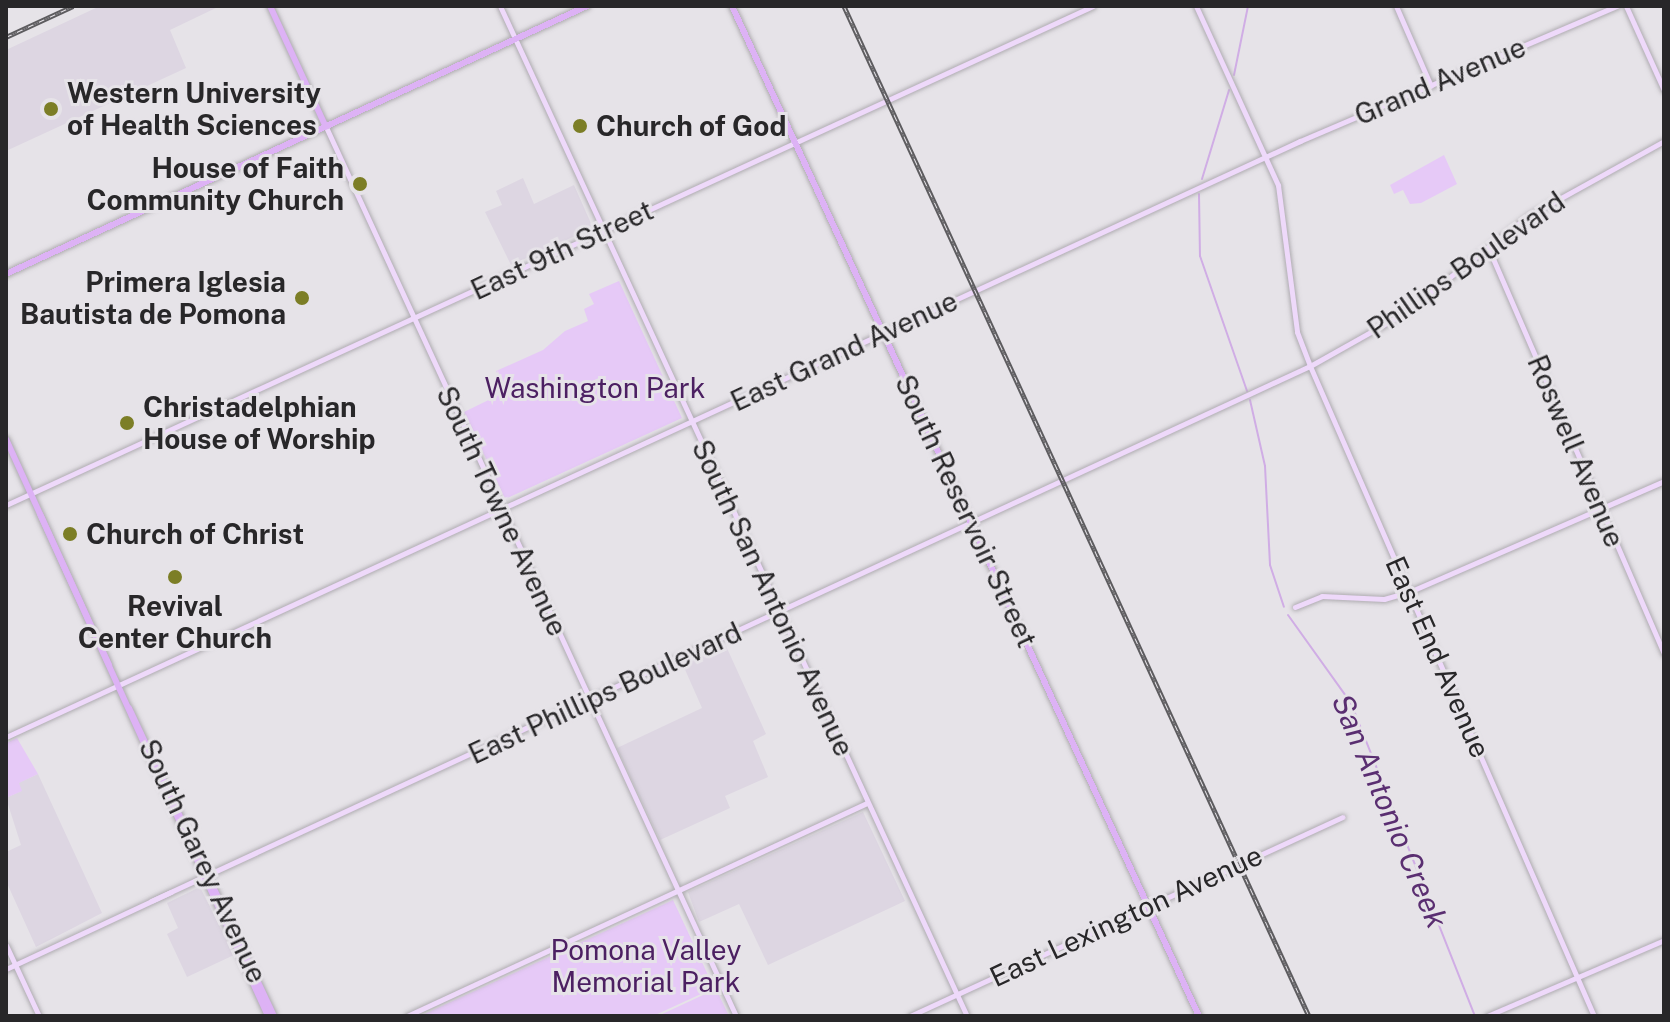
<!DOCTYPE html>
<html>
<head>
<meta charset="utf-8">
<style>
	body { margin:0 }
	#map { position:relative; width:1670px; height:1022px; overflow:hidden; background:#e6e3e8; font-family:"Public Sans",sans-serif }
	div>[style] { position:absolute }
	.built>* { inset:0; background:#ddd6e2 }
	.green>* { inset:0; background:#e6c9f7 }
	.stream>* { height:2px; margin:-1px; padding:0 1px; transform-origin:1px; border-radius:1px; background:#d0ade5 }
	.roads { filter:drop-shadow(0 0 2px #afacb1) drop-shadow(0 0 2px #afacb1) }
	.secondary>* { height:5px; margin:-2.5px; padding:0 2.5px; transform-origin:2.5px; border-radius:2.5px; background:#eed9fa }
	.primary>* { height:6px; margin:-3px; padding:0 3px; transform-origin:3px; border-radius:3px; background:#ddb2f5 }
	.rail>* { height:5px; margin-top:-2.5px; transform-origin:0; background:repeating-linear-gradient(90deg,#e6e3e8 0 6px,#5d5c5f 0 12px); box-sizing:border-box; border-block:2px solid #5d5c5f }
	.dots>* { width:22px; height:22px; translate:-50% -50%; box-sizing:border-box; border:4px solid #e6e3e8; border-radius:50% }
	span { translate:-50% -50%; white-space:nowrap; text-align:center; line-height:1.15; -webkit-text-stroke:6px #e6e3e8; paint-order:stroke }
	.street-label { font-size:28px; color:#282729 }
	.poi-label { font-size:28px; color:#282729; font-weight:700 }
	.left { translate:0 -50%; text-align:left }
	.right { translate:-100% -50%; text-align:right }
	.park-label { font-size:28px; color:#4c2062 }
	.water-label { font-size:30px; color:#5a2e71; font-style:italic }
	.frame { position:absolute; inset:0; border:8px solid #282729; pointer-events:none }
</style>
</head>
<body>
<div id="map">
	<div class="built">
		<div style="clip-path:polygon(100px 6px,220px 6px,170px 30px,186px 68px,6px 151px,6px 50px)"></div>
		<div style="clip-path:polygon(523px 178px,534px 204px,574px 185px,593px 228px,511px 265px,485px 212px,502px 205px,496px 191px)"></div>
		<div style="clip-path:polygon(726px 646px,766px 734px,753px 741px,768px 777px,725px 796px,730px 808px,660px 840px,617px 748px,702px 708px,683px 665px)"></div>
		<div style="clip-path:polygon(38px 774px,102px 913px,36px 947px,6px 881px,6px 852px,21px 845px,6px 798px,21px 791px,18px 783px)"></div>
		<div style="clip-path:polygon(863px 812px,905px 901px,768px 965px,739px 904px,699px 922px,688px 892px)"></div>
		<div style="clip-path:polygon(200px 887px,234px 955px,187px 977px,167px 934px,178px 928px,167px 903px)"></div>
	</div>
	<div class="green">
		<div style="clip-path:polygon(1444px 155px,1457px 184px,1421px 203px,1410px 204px,1403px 190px,1394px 194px,1390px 185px)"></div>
		<div style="clip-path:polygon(619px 281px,682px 418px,505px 499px,464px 412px,505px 392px,496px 371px,543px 350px,565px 331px,588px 321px,584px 309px,594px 304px,589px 294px)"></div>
		<div style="clip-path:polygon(17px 738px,38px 774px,19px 783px,22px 791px,6px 798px,6px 743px)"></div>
		<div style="clip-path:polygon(673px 900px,714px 988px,653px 1016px,420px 1016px)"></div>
		<div style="clip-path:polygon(716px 989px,729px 1016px,658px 1016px)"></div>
	</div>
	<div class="stream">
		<div style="left:1234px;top:75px;width:70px;rotate:-78.5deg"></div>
		<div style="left:1202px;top:179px;width:93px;rotate:-73.1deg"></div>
		<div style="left:1199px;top:194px;width:62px;rotate:89.1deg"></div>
		<div style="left:1200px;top:256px;width:143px;rotate:70.8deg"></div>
		<div style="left:1250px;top:400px;width:68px;rotate:77.2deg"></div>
		<div style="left:1265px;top:466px;width:99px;rotate:87.1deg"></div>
		<div style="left:1270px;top:565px;width:44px;rotate:71.6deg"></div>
		<div style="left:1288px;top:615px;width:108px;rotate:54.4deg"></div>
		<div style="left:1351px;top:703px;width:337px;rotate:68.4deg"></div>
	</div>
	<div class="roads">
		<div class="secondary">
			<div style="left:500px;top:6px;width:1113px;rotate:65.19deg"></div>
			<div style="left:1196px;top:6px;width:197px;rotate:65.4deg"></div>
			<div style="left:1278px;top:185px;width:148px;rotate:82.6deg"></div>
			<div style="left:1297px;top:332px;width:36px;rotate:69deg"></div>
			<div style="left:1310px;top:366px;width:709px;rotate:66.4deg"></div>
			<div style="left:1396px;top:6px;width:87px;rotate:66.4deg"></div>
			<div style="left:1626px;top:6px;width:92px;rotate:65.7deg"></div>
			<div style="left:326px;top:127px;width:979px;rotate:65.24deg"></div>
			<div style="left:1488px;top:247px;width:443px;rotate:66.6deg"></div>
			<div style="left:6px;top:505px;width:1196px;rotate:-24.66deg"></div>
			<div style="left:1295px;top:607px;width:29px;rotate:-22deg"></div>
			<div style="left:1322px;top:596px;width:62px;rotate:2.8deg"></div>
			<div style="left:1384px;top:599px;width:26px;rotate:-16deg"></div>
			<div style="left:1409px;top:592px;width:278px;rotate:-23.5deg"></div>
			<div style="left:6px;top:737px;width:1425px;rotate:-24.73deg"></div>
			<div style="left:1300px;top:141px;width:345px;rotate:-23.1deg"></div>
			<div style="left:151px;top:901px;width:1277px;rotate:-24.78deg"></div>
			<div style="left:1310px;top:366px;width:104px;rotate:-29.3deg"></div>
			<div style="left:1401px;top:315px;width:163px;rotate:-37.8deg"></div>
			<div style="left:1530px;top:215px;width:153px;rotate:-28.9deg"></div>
			<div style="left:6px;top:945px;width:78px;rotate:65.1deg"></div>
			<div style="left:6px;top:969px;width:182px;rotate:-25deg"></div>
			<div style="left:407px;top:1016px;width:507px;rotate:-24.85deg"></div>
			<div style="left:910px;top:1016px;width:476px;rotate:-24.7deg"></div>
			<div style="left:1487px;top:1016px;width:193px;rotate:-23.2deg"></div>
		</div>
		<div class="primary">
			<div style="left:270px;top:6px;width:133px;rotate:65.2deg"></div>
			<div style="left:732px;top:6px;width:1113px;rotate:65.19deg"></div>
			<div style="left:6px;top:274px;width:640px;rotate:-24.76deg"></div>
			<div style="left:6px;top:439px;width:634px;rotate:65.58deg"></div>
			<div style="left:40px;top:514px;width:166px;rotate:65.4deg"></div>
			<div style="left:129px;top:708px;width:340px;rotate:64.8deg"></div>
		</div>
	</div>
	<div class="rail">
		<div style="left:844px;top:6px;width:1112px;rotate:65.28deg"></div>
		<div style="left:6px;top:37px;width:74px;rotate:-24.8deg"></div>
	</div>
	<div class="dots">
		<div style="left:51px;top:109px;background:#7c7e26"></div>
		<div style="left:580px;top:126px;background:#7c7e26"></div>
		<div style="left:360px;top:184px;background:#7c7e26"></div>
		<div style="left:302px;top:298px;background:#7c7e26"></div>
		<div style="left:127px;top:423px;background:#7c7e26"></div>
		<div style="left:70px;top:534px;background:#7c7e26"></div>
		<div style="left:175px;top:577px;background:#7c7e26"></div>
	</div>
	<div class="street-label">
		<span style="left:1440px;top:81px;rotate:-23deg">Grand Avenue</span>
		<span style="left:562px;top:250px;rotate:-25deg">East 9th Street</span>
		<span style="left:1466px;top:265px;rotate:-35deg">Phillips Boulevard</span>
		<span style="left:844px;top:351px;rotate:-25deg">East Grand Avenue</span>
		<span style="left:1576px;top:451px;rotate:67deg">Roswell Avenue</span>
		<span style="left:502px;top:511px;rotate:65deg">South Towne Avenue</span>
		<span style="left:966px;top:511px;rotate:65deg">South Reservoir Street</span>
		<span style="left:773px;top:598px;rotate:65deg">South San Antonio Avenue</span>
		<span style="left:1438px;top:657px;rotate:66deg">East End Avenue</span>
		<span style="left:605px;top:693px;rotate:-25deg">East Phillips Boulevard</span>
		<span style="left:203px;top:861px;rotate:65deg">South Garey Avenue</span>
		<span style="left:1126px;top:916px;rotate:-25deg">East Lexington Avenue</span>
	</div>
	<div class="poi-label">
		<span class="left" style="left:67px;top:109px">Western University<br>of Health Sciences</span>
		<span class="left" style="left:596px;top:126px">Church of God</span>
		<span class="right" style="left:344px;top:184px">House of Faith<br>Community Church</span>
		<span class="right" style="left:286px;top:298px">Primera Iglesia<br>Bautista de Pomona</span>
		<span class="left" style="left:143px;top:423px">Christadelphian<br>House of Worship</span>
		<span class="left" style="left:86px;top:534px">Church of Christ</span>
		<span style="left:175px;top:622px">Revival<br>Center Church</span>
	</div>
	<div class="park-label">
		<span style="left:595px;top:388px">Washington Park</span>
		<span style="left:646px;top:966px">Pomona Valley<br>Memorial Park</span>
	</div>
	<div class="water-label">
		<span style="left:1390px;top:811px;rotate:67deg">San Antonio Creek</span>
	</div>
	<div class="frame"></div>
</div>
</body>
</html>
